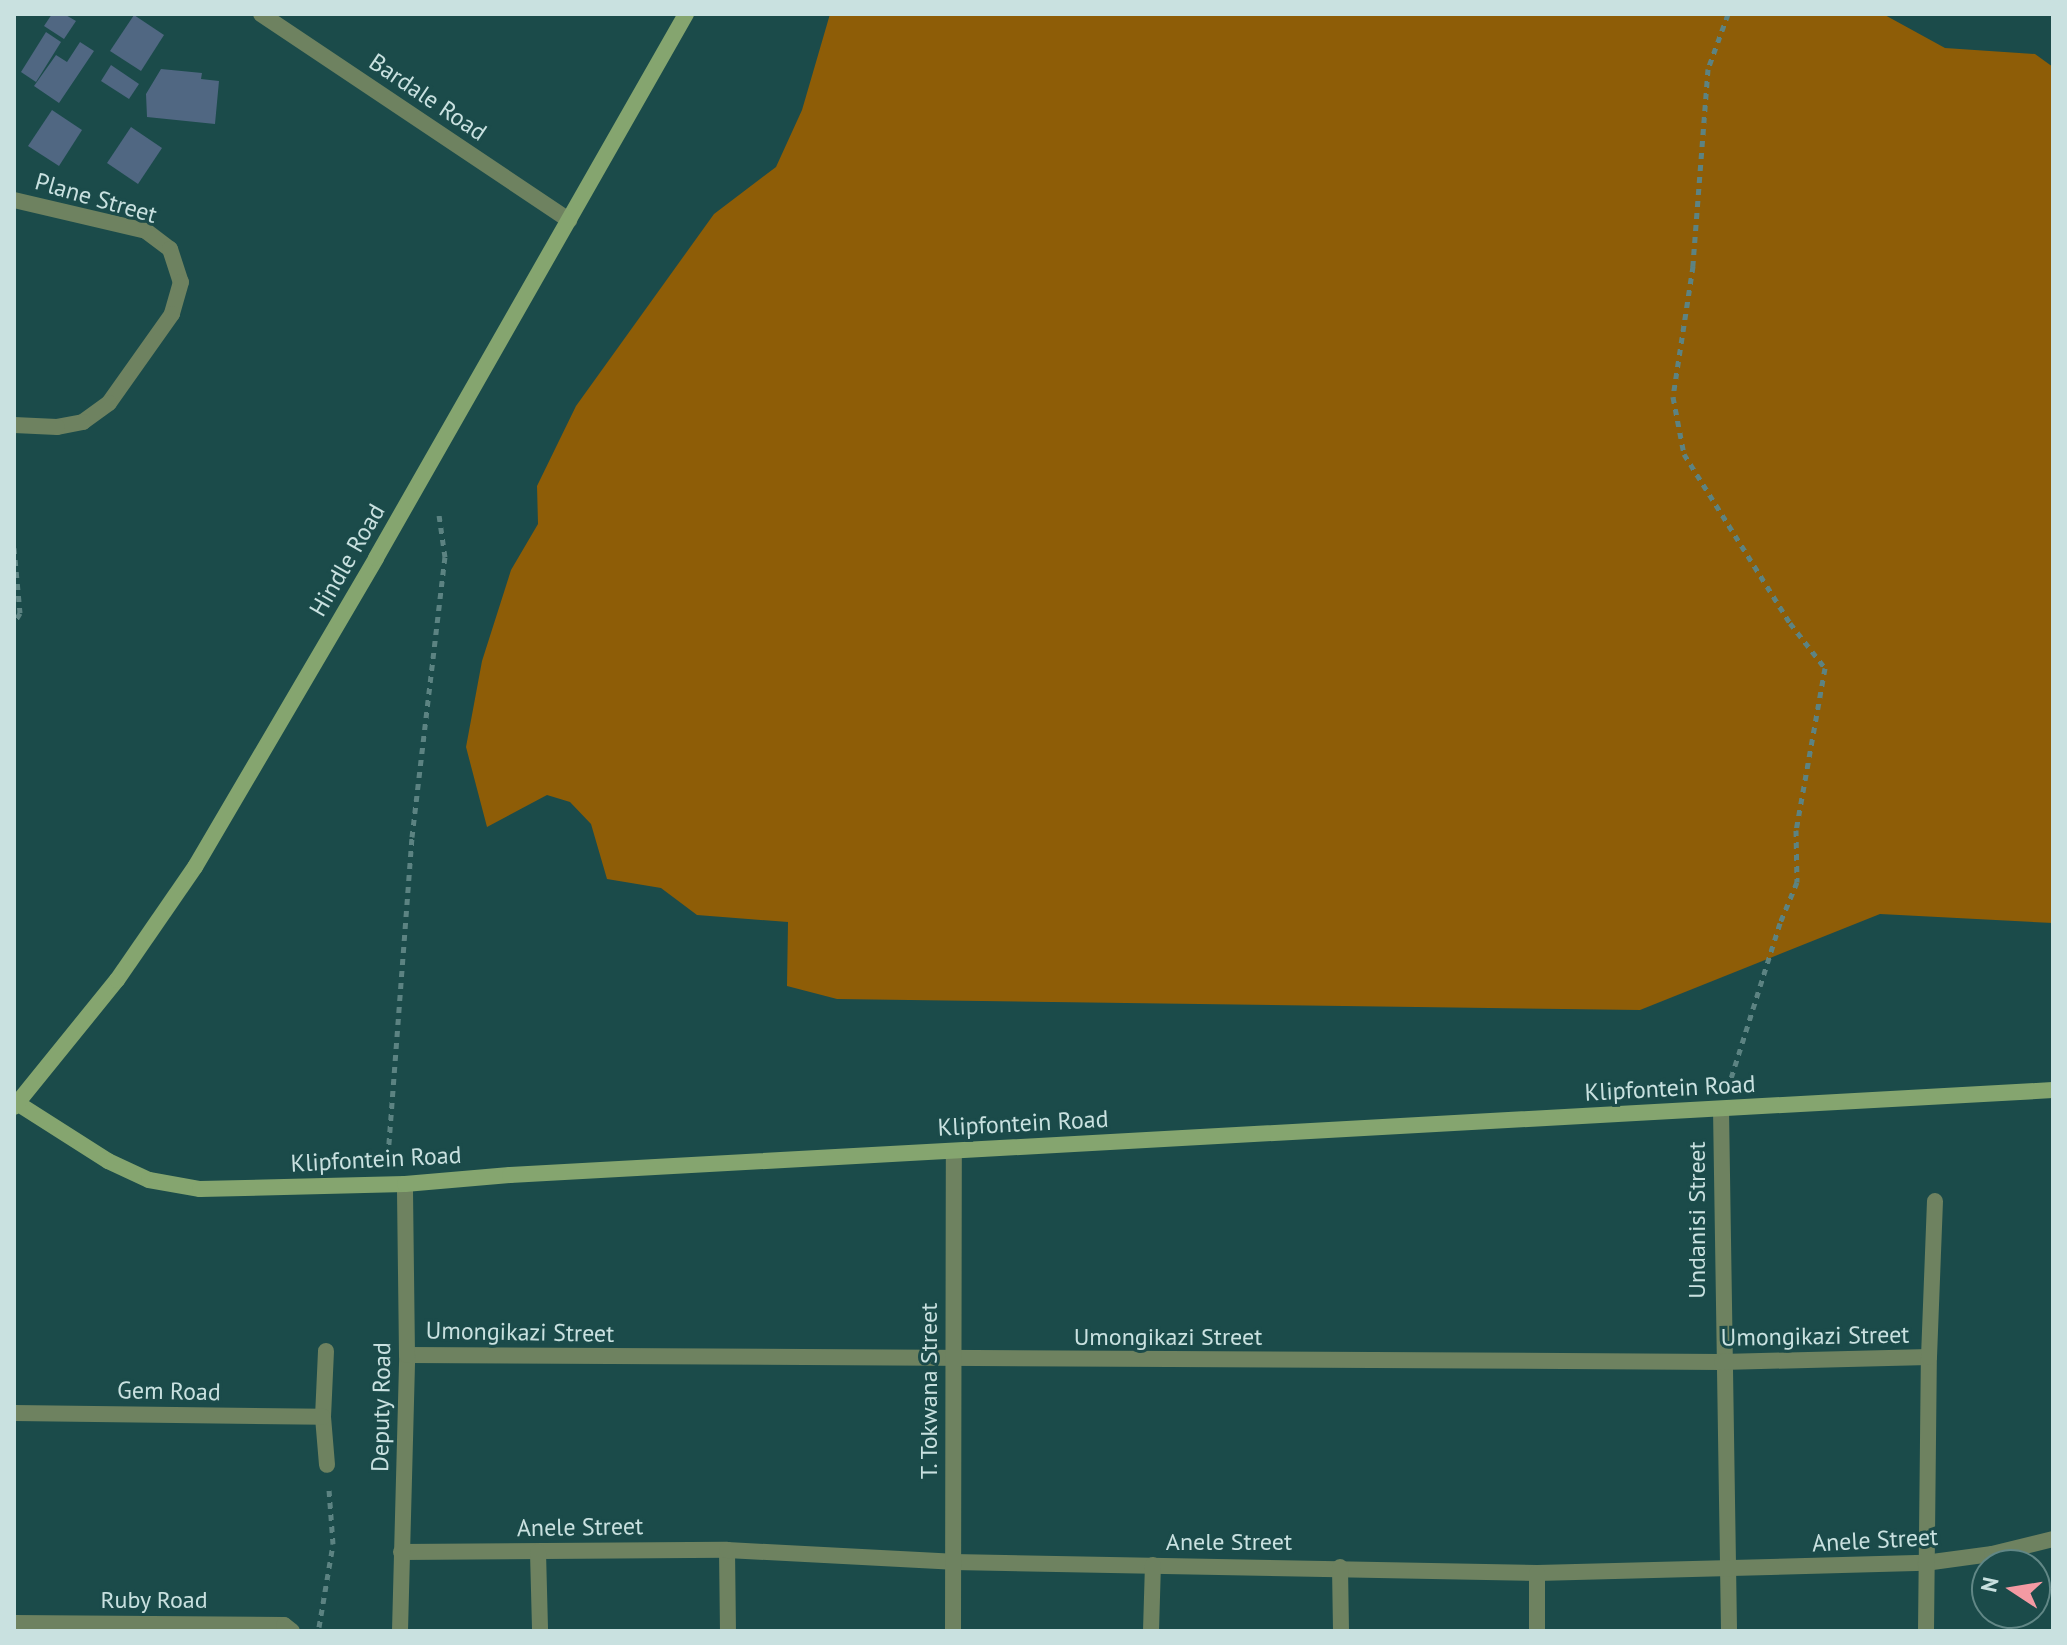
<!DOCTYPE html>
<html>
<head>
<meta charset="utf-8">
<style>
	body { margin:0 }
	#map { position:relative; width:2067px; height:1645px; overflow:hidden; background:#1b4b4a; font-family:"PT Sans",sans-serif }
	div>[style] { position:absolute }
	.green>* { inset:0; background:#8e5d07 }
	.building>* { inset:0; background:#506782 }
	.path>* { height:5px; margin-top:-2.5px; transform-origin:0; background:repeating-linear-gradient(90deg,#5c8382 0 6px,transparent 0 12px) }
	.street>* { height:16px; margin:-8px; padding:0 8px; transform-origin:8px; border-radius:8px; background:#6e8260 }
	.secondary>* { height:16px; margin:-8px; padding:0 8px; transform-origin:8px; border-radius:8px; background:#85a56f }
	span { translate:-50% -50%; white-space:nowrap; text-align:center; line-height:1.15; -webkit-text-stroke:6px #1b4b4a; paint-order:stroke }
	.street-label { font-size:24px; color:#c9e1e0 }
	.frame { position:absolute; inset:0; border:16px solid #c9e1e0; pointer-events:none }
	.north { position:absolute; left:1971px; top:1549px; width:80px; height:80px; box-sizing:border-box; background:#1b4b4a; border:2px solid #618786; border-radius:50%; rotate:282deg; font-size:22px; font-weight:700; line-height:32px; text-align:center; color:#c9e1e0 }
	.north::after { content:''; display:block; margin:auto; width:28px; height:36px; background:#f49aa3; clip-path:polygon(50% 0,100% 100%,50% 72%,0 100%) }
</style>
</head>
<body>
<div id="map">
	<div class="green">
		<div style="clip-path:polygon(830px 14px,1883px 14px,1945px 48px,2035px 54px,2053px 67px,2053px 923px,1880px 914px,1640px 1010px,837px 999px,787px 986px,788px 922px,697px 915px,661px 888px,607px 879px,591px 824px,570px 802px,547px 795px,487px 827px,466px 747px,482px 661px,511px 570px,538px 524px,537px 486px,576px 406px,714px 214px,776px 167px,802px 110px)"></div>
	</div>
	<div class="building">
		<div style="clip-path:polygon(52px 14px,64px 14px,76px 21px,64px 39px,44px 26px)"></div>
		<div style="clip-path:polygon(134px 15px,164px 35px,141px 71px,110px 51px)"></div>
		<div style="clip-path:polygon(46px 32px,61px 42px,36px 82px,21px 72px)"></div>
		<div style="clip-path:polygon(80px 42px,94px 51px,59px 103px,34px 86px,56px 55px,67px 62px)"></div>
		<div style="clip-path:polygon(111px 65px,139px 84px,129px 99px,101px 81px)"></div>
		<div style="clip-path:polygon(161px 69px,202px 73px,201px 79px,219px 81px,215px 124px,147px 117px,146px 94px)"></div>
		<div style="clip-path:polygon(52px 110px,82px 130px,59px 166px,28px 146px)"></div>
		<div style="clip-path:polygon(131px 127px,162px 148px,138px 184px,107px 163px)"></div>
	</div>
	<div class="path">
		<div style="left:1728px;top:14px;width:59px;rotate:110deg"></div>
		<div style="left:1708px;top:69px;width:198px;rotate:94.4deg"></div>
		<div style="left:1693px;top:266px;width:133px;rotate:98.7deg"></div>
		<div style="left:1673px;top:397px;width:58px;rotate:79.1deg"></div>
		<div style="left:1684px;top:454px;width:199px;rotate:57.9deg"></div>
		<div style="left:1790px;top:623px;width:57px;rotate:52.1deg"></div>
		<div style="left:1825px;top:668px;width:165px;rotate:100.1deg"></div>
		<div style="left:1796px;top:830px;width:52px;rotate:88.9deg"></div>
		<div style="left:1797px;top:882px;width:44px;rotate:112.5deg"></div>
		<div style="left:1780px;top:923px;width:167px;rotate:107.5deg"></div>
		<div style="left:14px;top:548px;width:65px;rotate:84.7deg"></div>
		<div style="left:20px;top:613px;width:12px;rotate:121deg"></div>
		<div style="left:388px;top:1156px;width:320px;rotate:-85.7deg"></div>
		<div style="left:412px;top:837px;width:282px;rotate:-83.3deg"></div>
		<div style="left:445px;top:557px;width:42px;rotate:-98.1deg"></div>
		<div style="left:319px;top:1627px;width:84px;rotate:-80.4deg"></div>
		<div style="left:333px;top:1544px;width:54px;rotate:-94.2deg"></div>
	</div>
	<div class="street">
		<div style="left:261px;top:14px;width:371px;rotate:33.8deg"></div>
		<div style="left:14px;top:200px;width:136px;rotate:13.2deg"></div>
		<div style="left:146px;top:231px;width:30px;rotate:37deg"></div>
		<div style="left:170px;top:249px;width:35px;rotate:72deg"></div>
		<div style="left:181px;top:282px;width:33px;rotate:106deg"></div>
		<div style="left:172px;top:314px;width:109px;rotate:125.3deg"></div>
		<div style="left:109px;top:403px;width:32px;rotate:144deg"></div>
		<div style="left:83px;top:422px;width:26px;rotate:169deg"></div>
		<div style="left:57px;top:427px;width:43px;rotate:-177.3deg"></div>
		<div style="left:1721px;top:1109px;width:522px;rotate:89.12deg"></div>
		<div style="left:326px;top:1351px;width:66px;rotate:92.6deg"></div>
		<div style="left:323px;top:1417px;width:48px;rotate:85.2deg"></div>
		<div style="left:407px;top:1355px;width:1315px;rotate:0.3deg"></div>
		<div style="left:1722px;top:1362px;width:207px;rotate:-1.4deg"></div>
		<div style="left:14px;top:1413px;width:309px;rotate:0.7deg"></div>
		<div style="left:727px;top:1550px;width:81px;rotate:89.3deg"></div>
		<div style="left:401px;top:1552px;width:326px;rotate:-0.4deg"></div>
		<div style="left:727px;top:1550px;width:226px;rotate:3deg"></div>
		<div style="left:953px;top:1562px;width:584px;rotate:1.08deg"></div>
		<div style="left:1537px;top:1573px;width:388px;rotate:-1.5deg"></div>
		<div style="left:1925px;top:1563px;width:68px;rotate:-7.7deg"></div>
		<div style="left:1992px;top:1554px;width:63px;rotate:-13.8deg"></div>
		<div style="left:538px;top:1552px;width:79px;rotate:88.5deg"></div>
		<div style="left:1340px;top:1567px;width:64px;rotate:89.1deg"></div>
		<div style="left:1537px;top:1573px;width:58px;rotate:90deg"></div>
		<div style="left:14px;top:1623px;width:270px;rotate:0.4deg"></div>
		<div style="left:284px;top:1625px;width:10px;rotate:37deg"></div>
		<div style="left:400px;top:1631px;width:276px;rotate:-88.5deg"></div>
		<div style="left:407px;top:1355px;width:171px;rotate:-90.7deg"></div>
		<div style="left:953px;top:1631px;width:480px;rotate:-89.9deg"></div>
		<div style="left:1151px;top:1631px;width:66px;rotate:-88.3deg"></div>
		<div style="left:1926px;top:1631px;width:274px;rotate:-89.4deg"></div>
		<div style="left:1929px;top:1357px;width:156px;rotate:-87.8deg"></div>
	</div>
	<div class="secondary">
		<div style="left:17px;top:1103px;width:108px;rotate:32.5deg"></div>
		<div style="left:108px;top:1161px;width:45px;rotate:24.9deg"></div>
		<div style="left:149px;top:1180px;width:52px;rotate:10deg"></div>
		<div style="left:200px;top:1189px;width:205px;rotate:-1.4deg"></div>
		<div style="left:405px;top:1184px;width:105px;rotate:-4.9deg"></div>
		<div style="left:510px;top:1175px;width:1545px;rotate:-3.15deg"></div>
		<div style="left:14px;top:1107px;width:164px;rotate:-51deg"></div>
		<div style="left:117px;top:980px;width:137px;rotate:-55.4deg"></div>
		<div style="left:195px;top:867px;width:358px;rotate:-59.6deg"></div>
		<div style="left:376px;top:558px;width:626px;rotate:-60.32deg"></div>
	</div>
	<div class="street-label">
		<span style="left:428px;top:97px;rotate:34deg">Bardale Road</span>
		<span style="left:96px;top:198px;rotate:16deg">Plane Street</span>
		<span style="left:347px;top:560px;rotate:-60deg">Hindle Road</span>
		<span style="left:1670px;top:1088px;rotate:-3deg">Klipfontein Road</span>
		<span style="left:1023px;top:1123px;rotate:-3deg">Klipfontein Road</span>
		<span style="left:376px;top:1159px;rotate:-3deg">Klipfontein Road</span>
		<span style="left:1697px;top:1220px;rotate:-90deg">Undanisi Street</span>
		<span style="left:520px;top:1332px;rotate:1deg">Umongikazi Street</span>
		<span style="left:1815px;top:1336px;rotate:-1deg">Umongikazi Street</span>
		<span style="left:1168px;top:1337px">Umongikazi Street</span>
		<span style="left:169px;top:1391px;rotate:1deg">Gem Road</span>
		<span style="left:929px;top:1391px;rotate:-90deg">T. Tokwana Street</span>
		<span style="left:381px;top:1407px;rotate:-89deg">Deputy Road</span>
		<span style="left:580px;top:1527px;rotate:-1deg">Anele Street</span>
		<span style="left:1875px;top:1540px;rotate:-3deg">Anele Street</span>
		<span style="left:1229px;top:1542px">Anele Street</span>
		<span style="left:154px;top:1600px">Ruby Road</span>
	</div>
	<div class="frame"></div>
	<div class="north">N</div>
</div>
</body>
</html>
